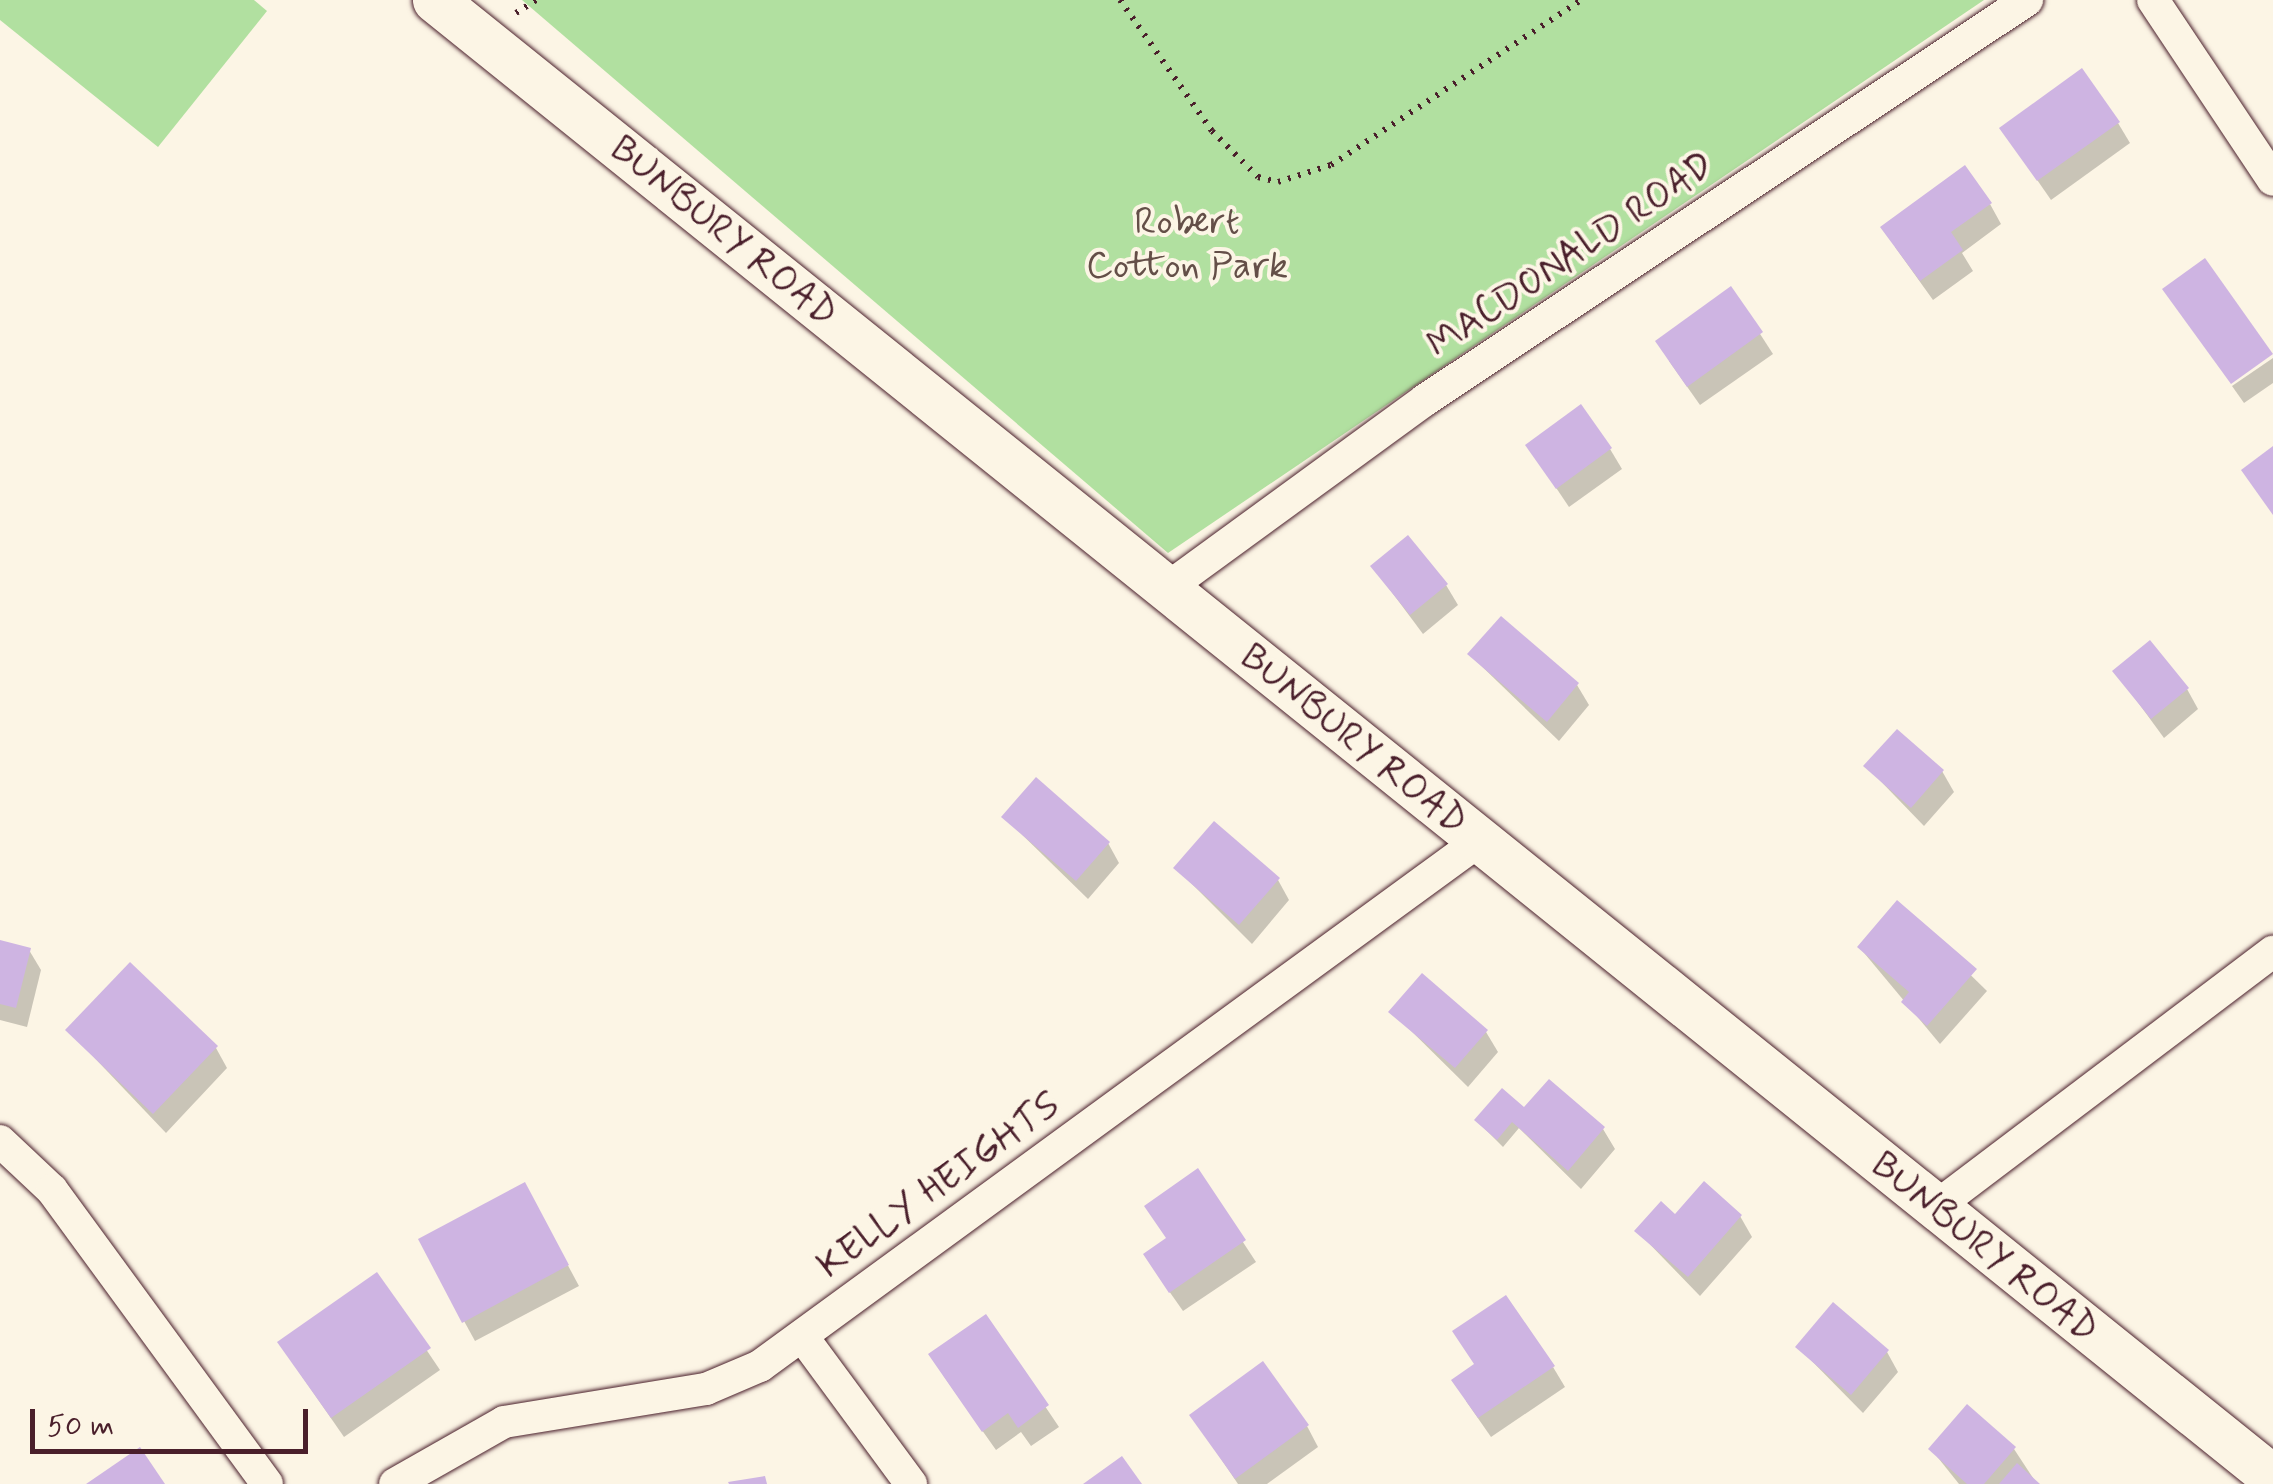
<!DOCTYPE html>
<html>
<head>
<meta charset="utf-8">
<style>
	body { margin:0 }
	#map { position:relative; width:2273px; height:1484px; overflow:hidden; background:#fcf5e5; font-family:Mynerve,sans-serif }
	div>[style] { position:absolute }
	.green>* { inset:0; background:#b1e0a0 }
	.shadow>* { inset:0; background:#0003 }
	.building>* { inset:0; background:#ceb4e2 }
	.path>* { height:6px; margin-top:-3px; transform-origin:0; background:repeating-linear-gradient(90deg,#4a1f2b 0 2.5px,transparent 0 10.5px) }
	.roads { filter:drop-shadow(0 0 2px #4a1f2b) drop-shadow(0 0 2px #4a1f2b) }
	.minor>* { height:32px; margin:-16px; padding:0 16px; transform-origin:16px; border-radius:16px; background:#fcf5e5 }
	.secondary>* { height:45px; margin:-22.5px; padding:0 22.5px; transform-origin:22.5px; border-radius:22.5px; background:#fcf5e5 }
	span { translate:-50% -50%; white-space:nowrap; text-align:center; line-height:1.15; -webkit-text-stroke:8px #fcf5e5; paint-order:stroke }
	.park-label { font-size:38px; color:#644f48 }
	.street-label { font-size:38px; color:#4a1f2b }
	.scale { position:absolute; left:30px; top:1409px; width:278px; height:45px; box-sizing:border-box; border:5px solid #4a1f2b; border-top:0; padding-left:12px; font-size:30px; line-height:35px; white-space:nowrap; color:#4a1f2b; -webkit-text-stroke:8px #fcf5e5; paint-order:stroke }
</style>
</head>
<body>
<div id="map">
	<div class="green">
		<div style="clip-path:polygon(0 0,254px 0,267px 11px,158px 147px,0 20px)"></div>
		<div style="clip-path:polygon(522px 0,1984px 0,1168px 553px)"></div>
	</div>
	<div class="shadow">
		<div style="clip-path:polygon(2118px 123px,2130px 143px,2051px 200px,2002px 129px)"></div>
		<div style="clip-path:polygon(1990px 204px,2001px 224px,1962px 253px,1973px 271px,1933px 300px,1895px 247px)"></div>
		<div style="clip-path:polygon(1731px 289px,1773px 354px,1700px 405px,1669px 361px)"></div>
		<div style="clip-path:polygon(2273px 358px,2273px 383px,2244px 403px,2232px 386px)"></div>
		<div style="clip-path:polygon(1528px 446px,1610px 449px,1622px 469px,1569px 507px)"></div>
		<div style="clip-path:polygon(1373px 567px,1446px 585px,1458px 605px,1423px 634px)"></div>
		<div style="clip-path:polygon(1470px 655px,1577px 685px,1589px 705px,1559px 741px)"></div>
		<div style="clip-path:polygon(2115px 671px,2187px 689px,2198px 709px,2164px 738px)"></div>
		<div style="clip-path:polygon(1866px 766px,1942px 771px,1954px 792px,1924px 826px)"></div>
		<div style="clip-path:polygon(1004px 817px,1108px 843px,1119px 863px,1088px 899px)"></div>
		<div style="clip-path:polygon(1176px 868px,1278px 880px,1289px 900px,1252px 944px)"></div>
		<div style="clip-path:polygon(1898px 904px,1987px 991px,1940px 1044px,1860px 948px)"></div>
		<div style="clip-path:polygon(0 943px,29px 950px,41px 970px,27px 1027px,0 1020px)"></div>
		<div style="clip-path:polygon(1392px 1012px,1486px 1032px,1498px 1052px,1468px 1087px)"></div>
		<div style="clip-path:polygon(68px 1030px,216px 1048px,227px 1068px,166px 1133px)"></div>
		<div style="clip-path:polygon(1522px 1109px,1603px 1129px,1615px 1149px,1581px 1189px,1519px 1128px,1503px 1147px,1477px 1121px)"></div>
		<div style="clip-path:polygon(1197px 1172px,1256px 1262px,1183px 1311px,1157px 1274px)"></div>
		<div style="clip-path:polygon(536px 1206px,579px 1286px,475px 1341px,464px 1321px)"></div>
		<div style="clip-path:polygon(1740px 1216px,1752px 1237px,1700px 1296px,1637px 1231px,1676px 1217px)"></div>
		<div style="clip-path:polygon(376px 1275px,440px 1370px,344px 1437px,292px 1362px)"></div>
		<div style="clip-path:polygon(985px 1317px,1059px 1427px,1031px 1446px,1021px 1432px,996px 1450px,943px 1375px)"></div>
		<div style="clip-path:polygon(1798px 1347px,1887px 1352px,1898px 1372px,1863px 1413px)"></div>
		<div style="clip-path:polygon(1553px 1367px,1565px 1387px,1491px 1437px,1466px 1401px)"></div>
		<div style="clip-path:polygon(1192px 1416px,1307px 1426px,1318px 1447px,1267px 1484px,1238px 1484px)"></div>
		<div style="clip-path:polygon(1931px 1449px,2014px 1449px,2037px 1484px,1959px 1484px)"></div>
	</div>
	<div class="building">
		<div style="clip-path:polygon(2082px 68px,2120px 122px,2037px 181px,1999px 128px)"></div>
		<div style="clip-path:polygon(1965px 165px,1992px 203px,1951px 232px,1963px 250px,1920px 281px,1880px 227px)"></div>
		<div style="clip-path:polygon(2205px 258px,2273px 354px,2231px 384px,2162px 289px)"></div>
		<div style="clip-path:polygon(1731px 286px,1763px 332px,1687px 387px,1655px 341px)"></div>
		<div style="clip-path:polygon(1581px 404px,1612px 448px,1556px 489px,1525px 445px)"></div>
		<div style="clip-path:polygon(2273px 446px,2273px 515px,2241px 470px)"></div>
		<div style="clip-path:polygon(1408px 535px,1448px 584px,1410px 615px,1370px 566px)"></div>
		<div style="clip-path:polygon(1501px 616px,1579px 683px,1547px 722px,1467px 654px)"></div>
		<div style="clip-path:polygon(2150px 640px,2189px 688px,2151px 719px,2112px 671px)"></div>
		<div style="clip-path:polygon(1897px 729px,1944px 770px,1911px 808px,1863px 766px)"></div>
		<div style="clip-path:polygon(1036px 777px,1110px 842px,1076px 881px,1001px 817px)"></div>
		<div style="clip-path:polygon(1214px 821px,1280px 878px,1239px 925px,1173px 868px)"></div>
		<div style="clip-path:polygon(1897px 900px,1977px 969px,1927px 1026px,1901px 1002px,1909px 992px,1857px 947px)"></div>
		<div style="clip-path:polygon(0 940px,31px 948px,16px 1008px,0 1004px)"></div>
		<div style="clip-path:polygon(130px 962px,218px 1046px,153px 1114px,65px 1030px)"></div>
		<div style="clip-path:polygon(1422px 973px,1488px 1030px,1455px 1068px,1388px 1012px)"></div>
		<div style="clip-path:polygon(1549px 1079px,1605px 1127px,1568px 1171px,1512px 1122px,1497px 1140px,1474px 1120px,1502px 1088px,1524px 1107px)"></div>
		<div style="clip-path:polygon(1198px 1168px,1246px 1240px,1169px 1293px,1143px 1254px,1166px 1238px,1144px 1206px)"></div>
		<div style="clip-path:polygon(1704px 1181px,1742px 1215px,1688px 1277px,1634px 1231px,1661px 1201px,1675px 1214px)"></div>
		<div style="clip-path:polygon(525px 1182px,569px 1265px,462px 1323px,418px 1239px)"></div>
		<div style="clip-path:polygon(377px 1272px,431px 1348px,331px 1418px,277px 1342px)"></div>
		<div style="clip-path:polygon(1506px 1295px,1555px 1366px,1478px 1418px,1451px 1380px,1474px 1364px,1452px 1331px)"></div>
		<div style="clip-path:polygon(1833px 1302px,1889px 1350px,1851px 1395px,1795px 1347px)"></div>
		<div style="clip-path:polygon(986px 1314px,1049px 1405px,1018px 1428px,1008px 1413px,982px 1432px,928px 1354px)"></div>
		<div style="clip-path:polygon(1263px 1361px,1309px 1425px,1235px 1479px,1189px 1415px)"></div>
		<div style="clip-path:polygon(1967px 1404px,2016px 1447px,1984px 1484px,1967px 1484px,1928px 1449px)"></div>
		<div style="clip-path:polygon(140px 1447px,165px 1484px,86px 1484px)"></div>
		<div style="clip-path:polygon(1122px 1456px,1142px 1484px,1083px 1484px)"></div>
		<div style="clip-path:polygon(2017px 1463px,2040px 1484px,1999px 1484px)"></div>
		<div style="clip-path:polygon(765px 1476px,767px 1484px,729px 1484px,728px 1482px)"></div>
	</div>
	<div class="path">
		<div style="left:1120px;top:0;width:160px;rotate:54.9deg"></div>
		<div style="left:1212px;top:131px;width:65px;rotate:45deg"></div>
		<div style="left:1258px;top:177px;width:21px;rotate:14deg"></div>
		<div style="left:1278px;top:182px;width:56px;rotate:-17.8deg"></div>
		<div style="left:1331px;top:165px;width:300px;rotate:-33.4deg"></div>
		<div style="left:516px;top:13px;width:24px;rotate:-33deg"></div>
	</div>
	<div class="roads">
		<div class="minor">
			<div style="left:2153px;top:0;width:216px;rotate:56.3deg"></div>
			<div style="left:1166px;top:589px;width:321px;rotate:-36.1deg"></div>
			<div style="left:1425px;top:400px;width:723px;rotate:-33.6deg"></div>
			<div style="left:0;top:1141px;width:71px;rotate:43.3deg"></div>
			<div style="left:52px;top:1190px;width:364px;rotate:53.8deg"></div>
			<div style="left:1934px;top:1208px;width:425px;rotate:-37.1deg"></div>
			<div style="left:802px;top:1336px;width:184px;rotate:53.6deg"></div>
			<div style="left:395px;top:1484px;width:125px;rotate:-29.6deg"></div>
			<div style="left:504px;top:1422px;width:205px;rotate:-9.3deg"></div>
			<div style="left:706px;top:1389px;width:59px;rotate:-23.1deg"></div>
			<div style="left:760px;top:1366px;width:890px;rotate:-36.14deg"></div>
		</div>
		<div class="secondary">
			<div style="left:435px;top:0;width:2359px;rotate:38.8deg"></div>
		</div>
	</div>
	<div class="park-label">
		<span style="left:1187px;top:245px">Robert<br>Cotton Park</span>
	</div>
	<div class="street-label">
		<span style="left:723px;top:232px;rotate:39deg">BUNBURY ROAD</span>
		<span style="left:1571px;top:256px;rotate:-34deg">MACDONALD ROAD</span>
		<span style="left:1353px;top:740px;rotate:39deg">BUNBURY ROAD</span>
		<span style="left:939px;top:1186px;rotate:-36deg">KELLY HEIGHTS</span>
		<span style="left:1984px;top:1248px;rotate:39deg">BUNBURY ROAD</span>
	</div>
	<div class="scale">50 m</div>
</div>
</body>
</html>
